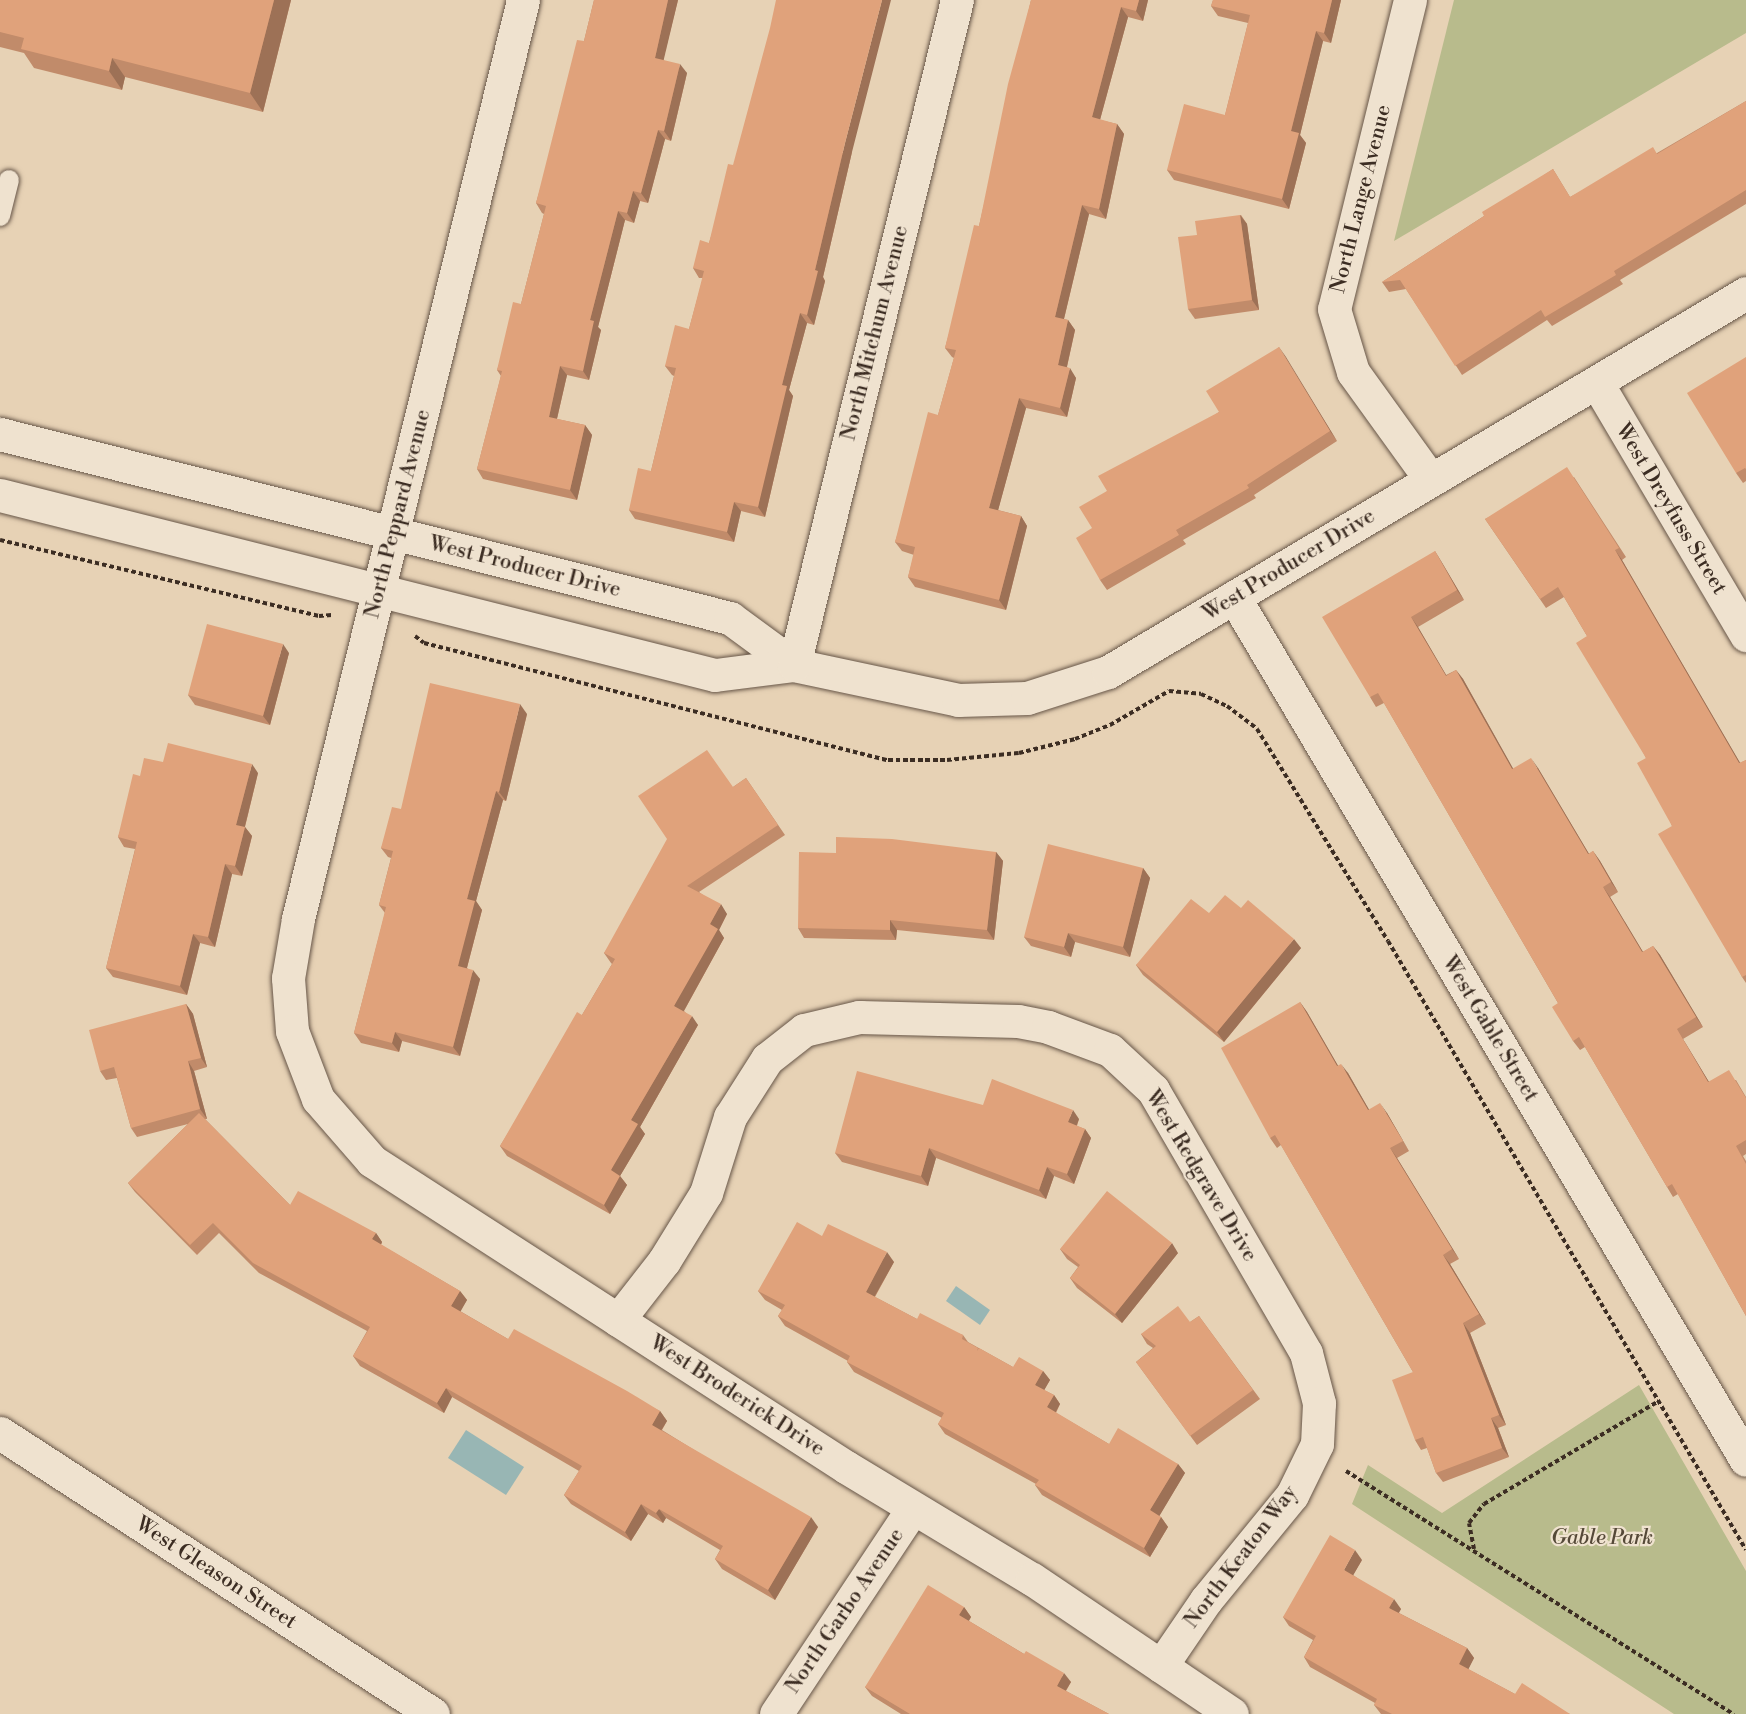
<!DOCTYPE html>
<html>
<head>
<meta charset="utf-8">
<style>
	body { margin:0 }
	#map { position:relative; width:1746px; height:1714px; overflow:hidden; background:#e7d2b5; font-family:"Libre Bodoni",serif }
	div>[style] { position:absolute }
	.green>* { inset:0; background:#b8bb8c }
	.water>* { inset:0; background:#98b6b4 }
	.path>* { height:4px; margin-top:-2px; transform-origin:0; background:repeating-linear-gradient(90deg,#3c2d23 0 4.5px,transparent 0 7.5px) }
	.roads { filter:drop-shadow(0 0 2px #675648) drop-shadow(0 0 2px #675648) }
	.lane>* { height:20px; margin:-10px; padding:0 10px; transform-origin:10px; border-radius:10px; background:#efe2cf }
	.street>* { height:33px; margin:-16.5px; padding:0 16.5px; transform-origin:16.5px; border-radius:16.5px; background:#efe2cf }
	.wall>* { inset:0; background:#c18b6a }
	.shaded-wall>* { inset:0; background:#9d7156 }
	.building>* { inset:0; background:#e0a27b }
	span { translate:-50% -50%; white-space:nowrap; text-align:center; line-height:1.15; -webkit-text-stroke:4.5px #efe2cf; paint-order:stroke }
	.street-label { font-size:21px; color:#3c2d23 }
	.park-label { font-size:21px; color:#554938; font-style:italic }
</style>
</head>
<body>
<div id="map">
	<div class="green">
		<div style="clip-path:polygon(1454px 0,1746px 0,1746px 33px,1394px 241px)"></div>
		<div style="clip-path:polygon(1639px 1385px,1746px 1571px,1746px 1714px,1674px 1714px,1352px 1504px,1368px 1465px,1442px 1513px)"></div>
	</div>
	<div class="water">
		<div style="clip-path:polygon(956px 1286px,990px 1310px,980px 1325px,946px 1301px)"></div>
		<div style="clip-path:polygon(466px 1430px,524px 1467px,506px 1495px,448px 1458px)"></div>
	</div>
	<div class="path">
		<div style="left:0;top:540px;width:328px;rotate:13.4deg"></div>
		<div style="left:319px;top:616px;width:13px;rotate:-4deg"></div>
		<div style="left:415px;top:636px;width:11px;rotate:38deg"></div>
		<div style="left:424px;top:643px;width:479px;rotate:14.2deg"></div>
		<div style="left:888px;top:760px;width:59px"></div>
		<div style="left:947px;top:760px;width:72px;rotate:-5.6deg"></div>
		<div style="left:1019px;top:753px;width:58px;rotate:-14deg"></div>
		<div style="left:1075px;top:739px;width:38px;rotate:-22deg"></div>
		<div style="left:1110px;top:725px;width:68px;rotate:-30deg"></div>
		<div style="left:1169px;top:691px;width:32px;rotate:5deg"></div>
		<div style="left:1201px;top:694px;width:29px;rotate:25deg"></div>
		<div style="left:1227px;top:706px;width:38px;rotate:37deg"></div>
		<div style="left:1257px;top:729px;width:249px;rotate:58.3deg"></div>
		<div style="left:1388px;top:941px;width:706px;rotate:59.55deg"></div>
		<div style="left:1346px;top:1471px;width:458px;rotate:32.1deg"></div>
		<div style="left:1474px;top:1549px;width:26px;rotate:-101deg"></div>
		<div style="left:1469px;top:1523px;width:24px;rotate:-52deg"></div>
		<div style="left:1484px;top:1504px;width:203px;rotate:-30.5deg"></div>
	</div>
	<div class="roads">
		<div class="lane">
			<div style="left:0;top:216px;width:37px;rotate:-76deg"></div>
		</div>
		<div class="street">
			<div style="left:523px;top:0;width:946px;rotate:103.76deg"></div>
			<div style="left:298px;top:919px;width:60px;rotate:99.6deg"></div>
			<div style="left:288px;top:978px;width:53px;rotate:85.7deg"></div>
			<div style="left:292px;top:1031px;width:73px;rotate:69.1deg"></div>
			<div style="left:318px;top:1099px;width:82px;rotate:48.9deg"></div>
			<div style="left:372px;top:1161px;width:564px;rotate:32.85deg"></div>
			<div style="left:846px;top:1467px;width:217px;rotate:31.1deg"></div>
			<div style="left:1032px;top:1579px;width:241px;rotate:34deg"></div>
			<div style="left:1410px;top:0;width:318px;rotate:103.8deg"></div>
			<div style="left:1334px;top:309px;width:66px;rotate:73.2deg"></div>
			<div style="left:1353px;top:372px;width:133px;rotate:54.2deg"></div>
			<div style="left:1597px;top:383px;width:293px;rotate:59.4deg"></div>
			<div style="left:0;top:434px;width:753px;rotate:14.15deg"></div>
			<div style="left:730px;top:618px;width:79px;rotate:36.3deg"></div>
			<div style="left:0;top:495px;width:737px;rotate:14.13deg"></div>
			<div style="left:715px;top:675px;width:80px;rotate:-7.2deg"></div>
			<div style="left:794px;top:665px;width:168px;rotate:12deg"></div>
			<div style="left:958px;top:700px;width:69px;rotate:-1.7deg"></div>
			<div style="left:1027px;top:698px;width:85px;rotate:-17.8deg"></div>
			<div style="left:1108px;top:672px;width:742px;rotate:-30.71deg"></div>
			<div style="left:1234px;top:597px;width:1003px;rotate:59.32deg"></div>
			<div style="left:794px;top:665px;width:685px;rotate:-76.23deg"></div>
			<div style="left:618px;top:1320px;width:75px;rotate:-52.1deg"></div>
			<div style="left:664px;top:1261px;width:80px;rotate:-58.3deg"></div>
			<div style="left:706px;top:1193px;width:80px;rotate:-72.5deg"></div>
			<div style="left:730px;top:1117px;width:69px;rotate:-57.5deg"></div>
			<div style="left:767px;top:1059px;width:47px;rotate:-38.1deg"></div>
			<div style="left:804px;top:1030px;width:57px;rotate:-13.3deg"></div>
			<div style="left:859px;top:1017px;width:159px;rotate:1.4deg"></div>
			<div style="left:1018px;top:1021px;width:31px;rotate:11deg"></div>
			<div style="left:1048px;top:1027px;width:66px;rotate:20.4deg"></div>
			<div style="left:1110px;top:1050px;width:59px;rotate:42.9deg"></div>
			<div style="left:1153px;top:1090px;width:304px;rotate:59.8deg"></div>
			<div style="left:1306px;top:1353px;width:52px;rotate:75.4deg"></div>
			<div style="left:1319px;top:1403px;width:41px;rotate:92.8deg"></div>
			<div style="left:1317px;top:1444px;width:57px;rotate:116.1deg"></div>
			<div style="left:1292px;top:1495px;width:136px;rotate:129.3deg"></div>
			<div style="left:1206px;top:1600px;width:80px;rotate:124.3deg"></div>
			<div style="left:0;top:1433px;width:516px;rotate:32.98deg"></div>
			<div style="left:776px;top:1714px;width:247px;rotate:-56.4deg"></div>
		</div>
	</div>
	<div class="wall">
		<div style="clip-path:polygon(0 0,291px 0,263px 112px,125px 77px,122px 90px,34px 68px,24px 53px,0 47px)"></div>
		<div style="clip-path:polygon(594px 0,678px 0,663px 60px,687px 73px,671px 141px,665px 139px,648px 203px,640px 201px,634px 223px,625px 220px,598px 327px,601px 330px,589px 380px,567px 375px,557px 419px,585px 425px,592px 435px,577px 500px,483px 479px,477px 469px,501px 376px,497px 370px,521px 304px,544px 214px,542px 213px,536px 203px,584px 41px)"></div>
		<div style="clip-path:polygon(1031px 0,1148px 0,1143px 21px,1128px 17px,1100px 120px,1117px 124px,1124px 134px,1106px 219px,1089px 214px,1064px 319px,1068px 320px,1075px 330px,1067px 367px,1076px 378px,1067px 417px,1026px 408px,998px 510px,1021px 516px,1027px 526px,1006px 610px,915px 587px,908px 577px,914px 555px,902px 551px,895px 542px,938px 415px,954px 358px,952px 357px,945px 348px,979px 226px)"></div>
		<div style="clip-path:polygon(1213px 0,1341px 0,1331px 43px,1323px 41px,1300px 135px,1306px 143px,1289px 209px,1174px 180px,1167px 170px,1225px 115px,1248px 23px,1218px 16px,1211px 6px)"></div>
		<div style="clip-path:polygon(1746px 101px,1746px 204px,1620px 280px,1623px 284px,1552px 326px,1547px 320px,1462px 375px,1406px 289px,1389px 292px,1382px 282px,1484px 216px,1553px 169px,1570px 197px,1657px 153px)"></div>
		<div style="clip-path:polygon(852px 152px,823px 277px,825px 281px,814px 325px,807px 323px,789px 390px,793px 396px,765px 517px,741px 511px,734px 542px,635px 519px,629px 510px,651px 471px,674px 376px,672px 375px,665px 366px,689px 329px,703px 278px,699px 278px,693px 268px,709px 243px,733px 165px)"></div>
		<div style="clip-path:polygon(1241px 215px,1247px 224px,1259px 310px,1195px 319px,1188px 309px,1197px 235px)"></div>
		<div style="clip-path:polygon(1279px 347px,1337px 441px,1254px 495px,1256px 498px,1183px 540px,1186px 544px,1107px 590px,1100px 580px,1092px 528px,1107px 491px,1219px 412px)"></div>
		<div style="clip-path:polygon(1746px 357px,1746px 481px,1743px 483px,1736px 473px)"></div>
		<div style="clip-path:polygon(1574px 477px,1626px 557px,1622px 560px,1740px 763px,1746px 760px,1746px 983px,1742px 977px,1672px 826px,1646px 758px,1587px 636px,1564px 597px,1546px 608px,1485px 519px)"></div>
		<div style="clip-path:polygon(1435px 551px,1441px 561px,1464px 600px,1418px 627px,1446px 675px,1456px 670px,1463px 679px,1513px 769px,1538px 768px,1589px 854px,1593px 851px,1600px 861px,1618px 892px,1610px 897px,1643px 952px,1653px 946px,1660px 955px,1703px 1027px,1683px 1039px,1709px 1082px,1736px 1080px,1746px 1097px,1746px 1154px,1743px 1156px,1746px 1161px,1746px 1316px,1678px 1194px,1673px 1197px,1667px 1187px,1585px 1047px,1580px 1050px,1573px 1041px,1558px 1003px,1384px 703px,1376px 707px,1370px 697px)"></div>
		<div style="clip-path:polygon(289px 653px,270px 725px,195px 705px,188px 695px)"></div>
		<div style="clip-path:polygon(527px 714px,506px 801px,503px 800px,476px 901px,482px 910px,467px 968px,480px 979px,460px 1056px,402px 1041px,399px 1052px,361px 1043px,354px 1033px,385px 913px,379px 905px,391px 858px,388px 857px,381px 848px,401px 809px)"></div>
		<div style="clip-path:polygon(258px 773px,245px 827px,252px 836px,242px 876px,232px 874px,215px 947px,200px 943px,187px 995px,113px 977px,106px 968px,135px 849px,124px 847px,118px 837px,140px 776px)"></div>
		<div style="clip-path:polygon(746px 778px,785px 835px,699px 892px,727px 914px,719px 930px,724px 938px,684px 1011px,698px 1025px,640px 1127px,645px 1134px,620px 1176px,627px 1185px,610px 1214px,507px 1156px,500px 1146px,582px 1015px,612px 964px,611px 963px,604px 953px,733px 787px)"></div>
		<div style="clip-path:polygon(996px 852px,1003px 861px,994px 940px,897px 930px,896px 940px,804px 938px,798px 928px,836px 853px)"></div>
		<div style="clip-path:polygon(1143px 868px,1150px 878px,1130px 957px,1075px 942px,1071px 957px,1031px 946px,1024px 937px)"></div>
		<div style="clip-path:polygon(1209px 913px,1301px 948px,1224px 1042px,1143px 975px,1136px 965px)"></div>
		<div style="clip-path:polygon(1300px 1002px,1307px 1012px,1338px 1066px,1348px 1073px,1369px 1110px,1387px 1113px,1409px 1151px,1397px 1158px,1459px 1259px,1450px 1264px,1486px 1324px,1470px 1333px,1506px 1425px,1498px 1428px,1509px 1457px,1443px 1482px,1436px 1473px,1427px 1448px,1421px 1450px,1415px 1440px,1413px 1372px,1281px 1145px,1277px 1148px,1270px 1138px)"></div>
		<div style="clip-path:polygon(186px 1004px,193px 1014px,207px 1067px,194px 1071px,207px 1119px,205px 1119px,290px 1205px,376px 1233px,382px 1242px,381px 1245px,460px 1291px,467px 1300px,460px 1311px,508px 1339px,660px 1411px,667px 1421px,662px 1430px,818px 1527px,775px 1600px,722px 1569px,715px 1559px,720px 1550px,666px 1518px,663px 1523px,648px 1514px,631px 1541px,571px 1504px,564px 1495px,579px 1471px,452px 1397px,444px 1413px,360px 1366px,353px 1356px,367px 1331px,259px 1273px,219px 1233px,197px 1255px,135px 1192px,128px 1183px,188px 1124px,137px 1137px,131px 1128px,117px 1078px,106px 1080px,100px 1071px)"></div>
		<div style="clip-path:polygon(983px 1105px,1079px 1119px,1077px 1126px,1085px 1129px,1091px 1138px,1074px 1184px,1054px 1176px,1046px 1199px,936px 1158px,928px 1186px,842px 1162px,835px 1153px)"></div>
		<div style="clip-path:polygon(822px 1236px,894px 1262px,875px 1297px,917px 1319px,963px 1335px,968px 1342px,1013px 1367px,1043px 1371px,1050px 1380px,1044px 1390px,1054px 1395px,1060px 1404px,1056px 1413px,1109px 1444px,1178px 1464px,1185px 1473px,1159px 1516px,1161px 1517px,1168px 1527px,1150px 1557px,1042px 1495px,1035px 1485px,1036px 1484px,945px 1434px,938px 1424px,942px 1418px,854px 1372px,847px 1362px,848px 1361px,785px 1326px,778px 1316px,782px 1310px,765px 1300px,758px 1291px)"></div>
		<div style="clip-path:polygon(1060px 1249px,1178px 1253px,1122px 1323px,1077px 1288px,1070px 1278px,1078px 1267px,1067px 1259px)"></div>
		<div style="clip-path:polygon(1199px 1316px,1260px 1399px,1197px 1445px,1136px 1362px,1153px 1348px,1147px 1344px,1141px 1334px,1190px 1322px)"></div>
		<div style="clip-path:polygon(1362px 1560px,1353px 1575px,1401px 1609px,1399px 1613px,1467px 1648px,1474px 1658px,1468px 1669px,1515px 1694px,1570px 1714px,1381px 1714px,1374px 1705px,1375px 1703px,1310px 1667px,1304px 1657px,1313px 1640px,1289px 1626px,1283px 1617px)"></div>
		<div style="clip-path:polygon(964px 1607px,971px 1617px,969px 1621px,1071px 1682px,1066px 1691px,1109px 1714px,901px 1714px,872px 1696px,865px 1687px)"></div>
	</div>
	<div class="shaded-wall">
		<div style="clip-path:polygon(274px 0,291px 0,263px 112px,250px 93px)"></div>
		<div style="clip-path:polygon(668px 0,678px 0,662px 67px,655px 58px)"></div>
		<div style="clip-path:polygon(882px 0,891px 0,852px 152px,823px 277px,825px 281px,814px 325px,807px 315px,815px 270px,845px 143px)"></div>
		<div style="clip-path:polygon(1139px 0,1148px 0,1143px 21px,1136px 11px)"></div>
		<div style="clip-path:polygon(1332px 0,1341px 0,1331px 43px,1324px 33px)"></div>
		<div style="clip-path:polygon(1121px 7px,1128px 17px,1098px 127px,1092px 117px)"></div>
		<div style="clip-path:polygon(1316px 31px,1323px 41px,1300px 135px,1306px 143px,1289px 209px,1282px 199px,1291px 131px)"></div>
		<div style="clip-path:polygon(112px 58px,125px 77px,122px 90px,109px 71px)"></div>
		<div style="clip-path:polygon(680px 64px,687px 73px,671px 141px,664px 131px)"></div>
		<div style="clip-path:polygon(1117px 124px,1124px 134px,1106px 219px,1099px 209px)"></div>
		<div style="clip-path:polygon(658px 130px,665px 139px,648px 203px,641px 193px)"></div>
		<div style="clip-path:polygon(633px 191px,640px 201px,634px 223px,627px 213px)"></div>
		<div style="clip-path:polygon(1082px 205px,1089px 214px,1062px 327px,1055px 317px)"></div>
		<div style="clip-path:polygon(618px 211px,625px 220px,598px 327px,601px 330px,589px 380px,583px 371px,590px 320px)"></div>
		<div style="clip-path:polygon(1240px 215px,1247px 224px,1259px 310px,1252px 300px)"></div>
		<div style="clip-path:polygon(800px 313px,807px 323px,789px 390px,793px 396px,765px 517px,758px 507px,782px 385px)"></div>
		<div style="clip-path:polygon(1068px 320px,1075px 330px,1065px 375px,1058px 365px)"></div>
		<div style="clip-path:polygon(1279px 347px,1286px 357px,1337px 441px,1330px 431px)"></div>
		<div style="clip-path:polygon(560px 366px,567px 375px,555px 427px,549px 417px)"></div>
		<div style="clip-path:polygon(1070px 368px,1076px 378px,1067px 417px,1060px 408px)"></div>
		<div style="clip-path:polygon(1019px 398px,1026px 408px,996px 518px,989px 508px)"></div>
		<div style="clip-path:polygon(585px 425px,592px 435px,577px 500px,570px 490px)"></div>
		<div style="clip-path:polygon(734px 502px,741px 511px,734px 542px,727px 532px)"></div>
		<div style="clip-path:polygon(1021px 516px,1027px 526px,1006px 610px,999px 600px)"></div>
		<div style="clip-path:polygon(1615px 550px,1622px 560px,1746px 773px,1739px 763px)"></div>
		<div style="clip-path:polygon(1435px 551px,1441px 561px,1464px 600px,1457px 590px)"></div>
		<div style="clip-path:polygon(1411px 617px,1418px 627px,1452px 685px,1446px 676px)"></div>
		<div style="clip-path:polygon(283px 644px,289px 653px,270px 725px,263px 716px)"></div>
		<div style="clip-path:polygon(1456px 670px,1463px 679px,1519px 779px,1512px 769px)"></div>
		<div style="clip-path:polygon(520px 704px,527px 714px,506px 801px,499px 792px)"></div>
		<div style="clip-path:polygon(1531px 758px,1538px 768px,1595px 864px,1588px 854px)"></div>
		<div style="clip-path:polygon(252px 764px,258px 773px,243px 834px,236px 825px)"></div>
		<div style="clip-path:polygon(496px 791px,503px 800px,476px 901px,482px 910px,465px 975px,458px 966px,467px 899px)"></div>
		<div style="clip-path:polygon(245px 827px,252px 836px,242px 876px,235px 866px)"></div>
		<div style="clip-path:polygon(1593px 851px,1600px 861px,1618px 892px,1611px 882px)"></div>
		<div style="clip-path:polygon(996px 852px,1003px 861px,994px 940px,987px 930px)"></div>
		<div style="clip-path:polygon(225px 864px,232px 874px,215px 947px,208px 937px)"></div>
		<div style="clip-path:polygon(1143px 868px,1150px 878px,1130px 957px,1123px 947px)"></div>
		<div style="clip-path:polygon(1603px 887px,1610px 897px,1649px 962px,1642px 952px)"></div>
		<div style="clip-path:polygon(721px 904px,727px 914px,719px 930px,724px 938px,681px 1016px,674px 1006px,710px 924px)"></div>
		<div style="clip-path:polygon(890px 920px,897px 930px,896px 940px,890px 930px)"></div>
		<div style="clip-path:polygon(1068px 933px,1075px 942px,1071px 957px,1064px 947px)"></div>
		<div style="clip-path:polygon(193px 934px,200px 943px,187px 995px,180px 986px)"></div>
		<div style="clip-path:polygon(1294px 939px,1301px 948px,1224px 1042px,1217px 1032px)"></div>
		<div style="clip-path:polygon(1653px 946px,1660px 955px,1703px 1027px,1696px 1017px)"></div>
		<div style="clip-path:polygon(473px 970px,480px 979px,460px 1056px,453px 1047px)"></div>
		<div style="clip-path:polygon(1300px 1002px,1307px 1012px,1344px 1076px,1337px 1066px)"></div>
		<div style="clip-path:polygon(186px 1004px,193px 1014px,207px 1067px,201px 1058px)"></div>
		<div style="clip-path:polygon(692px 1016px,698px 1025px,640px 1127px,645px 1134px,620px 1176px,627px 1185px,610px 1214px,604px 1205px,611px 1170px,631px 1120px)"></div>
		<div style="clip-path:polygon(1677px 1029px,1683px 1039px,1715px 1092px,1708px 1082px)"></div>
		<div style="clip-path:polygon(395px 1032px,402px 1041px,399px 1052px,392px 1043px)"></div>
		<div style="clip-path:polygon(188px 1061px,194px 1071px,207px 1119px,200px 1109px)"></div>
		<div style="clip-path:polygon(1341px 1064px,1348px 1073px,1375px 1120px,1368px 1110px)"></div>
		<div style="clip-path:polygon(1380px 1103px,1387px 1113px,1409px 1151px,1403px 1141px)"></div>
		<div style="clip-path:polygon(1073px 1110px,1079px 1119px,1074px 1132px,1068px 1122px)"></div>
		<div style="clip-path:polygon(1085px 1129px,1091px 1138px,1074px 1184px,1067px 1174px)"></div>
		<div style="clip-path:polygon(929px 1148px,936px 1158px,928px 1186px,921px 1176px)"></div>
		<div style="clip-path:polygon(1390px 1148px,1397px 1158px,1459px 1259px,1452px 1249px)"></div>
		<div style="clip-path:polygon(1047px 1167px,1054px 1176px,1046px 1199px,1039px 1190px)"></div>
		<div style="clip-path:polygon(376px 1233px,382px 1242px,379px 1249px,372px 1239px)"></div>
		<div style="clip-path:polygon(1172px 1243px,1178px 1253px,1122px 1323px,1115px 1314px)"></div>
		<div style="clip-path:polygon(887px 1252px,894px 1262px,872px 1301px,866px 1292px)"></div>
		<div style="clip-path:polygon(1443px 1255px,1450px 1264px,1486px 1324px,1479px 1314px)"></div>
		<div style="clip-path:polygon(460px 1291px,467px 1300px,458px 1316px,451px 1306px)"></div>
		<div style="clip-path:polygon(1463px 1323px,1470px 1333px,1506px 1425px,1499px 1415px)"></div>
		<div style="clip-path:polygon(1043px 1371px,1050px 1380px,1042px 1394px,1035px 1385px)"></div>
		<div style="clip-path:polygon(446px 1388px,452px 1397px,444px 1413px,437px 1403px)"></div>
		<div style="clip-path:polygon(1054px 1395px,1060px 1404px,1053px 1417px,1047px 1407px)"></div>
		<div style="clip-path:polygon(660px 1411px,667px 1421px,659px 1434px,652px 1425px)"></div>
		<div style="clip-path:polygon(1491px 1418px,1498px 1428px,1509px 1457px,1502px 1448px)"></div>
		<div style="clip-path:polygon(1178px 1464px,1185px 1473px,1157px 1520px,1150px 1510px)"></div>
		<div style="clip-path:polygon(641px 1504px,648px 1514px,631px 1541px,625px 1532px)"></div>
		<div style="clip-path:polygon(659px 1509px,666px 1518px,663px 1523px,656px 1513px)"></div>
		<div style="clip-path:polygon(811px 1517px,818px 1527px,775px 1600px,768px 1590px)"></div>
		<div style="clip-path:polygon(1161px 1517px,1168px 1527px,1150px 1557px,1144px 1548px)"></div>
		<div style="clip-path:polygon(1355px 1550px,1362px 1560px,1351px 1579px,1344px 1570px)"></div>
		<div style="clip-path:polygon(1394px 1599px,1401px 1609px,1396px 1617px,1389px 1608px)"></div>
		<div style="clip-path:polygon(964px 1607px,971px 1617px,966px 1625px,959px 1615px)"></div>
		<div style="clip-path:polygon(1467px 1648px,1474px 1658px,1466px 1674px,1459px 1664px)"></div>
		<div style="clip-path:polygon(1064px 1673px,1071px 1682px,1063px 1695px,1057px 1686px)"></div>
	</div>
	<div class="building">
		<div style="clip-path:polygon(0 0,274px 0,250px 93px,112px 58px,109px 71px,21px 49px,24px 38px,0 32px)"></div>
		<div style="clip-path:polygon(594px 0,668px 0,655px 58px,680px 64px,664px 131px,658px 130px,641px 193px,633px 191px,627px 213px,618px 211px,590px 320px,594px 321px,583px 371px,560px 366px,549px 417px,585px 425px,570px 490px,477px 469px,502px 371px,497px 370px,513px 302px,521px 304px,546px 206px,536px 203px,577px 40px,584px 41px)"></div>
		<div style="clip-path:polygon(776px 0,882px 0,845px 143px,815px 270px,818px 271px,807px 315px,800px 313px,782px 385px,787px 386px,758px 507px,734px 502px,727px 532px,629px 510px,638px 468px,651px 471px,676px 368px,665px 366px,675px 325px,689px 329px,704px 271px,693px 268px,700px 240px,709px 243px,728px 164px,733px 165px,770px 28px)"></div>
		<div style="clip-path:polygon(1031px 0,1139px 0,1136px 11px,1121px 7px,1092px 117px,1117px 124px,1099px 209px,1082px 205px,1055px 317px,1068px 320px,1058px 365px,1070px 368px,1060px 408px,1019px 398px,989px 508px,1021px 516px,999px 600px,908px 577px,915px 547px,895px 542px,928px 412px,938px 415px,956px 350px,945px 348px,974px 225px,979px 226px,1008px 84px)"></div>
		<div style="clip-path:polygon(1213px 0,1332px 0,1324px 33px,1316px 31px,1291px 131px,1299px 133px,1282px 199px,1167px 170px,1184px 104px,1225px 115px,1250px 15px,1211px 6px)"></div>
		<div style="clip-path:polygon(1746px 101px,1746px 190px,1614px 271px,1616px 275px,1545px 317px,1541px 310px,1455px 366px,1400px 280px,1382px 282px,1484px 216px,1482px 212px,1553px 169px,1570px 197px,1653px 147px,1657px 154px)"></div>
		<div style="clip-path:polygon(1240px 215px,1252px 300px,1188px 309px,1178px 237px,1197px 235px,1195px 221px)"></div>
		<div style="clip-path:polygon(1279px 347px,1330px 431px,1247px 485px,1249px 488px,1176px 530px,1179px 535px,1100px 580px,1076px 538px,1092px 528px,1079px 507px,1107px 491px,1098px 476px,1219px 412px,1206px 391px)"></div>
		<div style="clip-path:polygon(1746px 357px,1746px 469px,1745px 468px,1736px 473px,1687px 393px)"></div>
		<div style="clip-path:polygon(1567px 467px,1619px 548px,1615px 550px,1739px 763px,1746px 760px,1746px 975px,1742px 977px,1658px 834px,1672px 826px,1637px 763px,1646px 758px,1576px 643px,1587px 636px,1558px 587px,1540px 599px,1485px 519px)"></div>
		<div style="clip-path:polygon(1435px 551px,1457px 590px,1411px 617px,1446px 676px,1456px 670px,1512px 769px,1531px 758px,1588px 854px,1593px 851px,1611px 882px,1603px 887px,1642px 952px,1653px 946px,1696px 1017px,1677px 1029px,1708px 1082px,1729px 1070px,1746px 1098px,1746px 1140px,1736px 1146px,1746px 1164px,1746px 1316px,1672px 1184px,1667px 1187px,1579px 1037px,1573px 1041px,1552px 1007px,1558px 1003px,1378px 693px,1370px 697px,1322px 617px)"></div>
		<div style="clip-path:polygon(207px 624px,283px 644px,263px 716px,188px 695px)"></div>
		<div style="clip-path:polygon(430px 683px,520px 704px,499px 792px,496px 791px,467px 899px,475px 901px,458px 966px,473px 970px,453px 1047px,395px 1032px,392px 1043px,354px 1033px,386px 907px,379px 905px,393px 851px,381px 848px,392px 807px,401px 809px)"></div>
		<div style="clip-path:polygon(168px 743px,252px 764px,236px 825px,245px 827px,235px 866px,225px 864px,208px 937px,193px 934px,180px 986px,106px 968px,137px 842px,118px 837px,133px 774px,140px 776px,144px 758px,163px 762px)"></div>
		<div style="clip-path:polygon(707px 750px,733px 787px,746px 778px,778px 825px,687px 886px,721px 904px,710px 924px,718px 929px,674px 1006px,692px 1016px,631px 1120px,638px 1124px,611px 1170px,620px 1176px,604px 1205px,500px 1146px,577px 1012px,582px 1015px,615px 959px,604px 953px,667px 839px,638px 796px)"></div>
		<div style="clip-path:polygon(836px 837px,892px 839px,996px 852px,987px 930px,890px 920px,890px 930px,798px 928px,799px 852px,836px 853px)"></div>
		<div style="clip-path:polygon(1048px 844px,1143px 868px,1123px 947px,1068px 933px,1064px 947px,1024px 937px)"></div>
		<div style="clip-path:polygon(1225px 895px,1241px 908px,1248px 900px,1294px 939px,1217px 1032px,1136px 965px,1191px 899px,1209px 913px)"></div>
		<div style="clip-path:polygon(1300px 1002px,1337px 1066px,1341px 1064px,1368px 1110px,1380px 1103px,1403px 1141px,1390px 1148px,1452px 1249px,1443px 1255px,1479px 1314px,1463px 1323px,1499px 1415px,1491px 1418px,1502px 1448px,1436px 1473px,1423px 1437px,1415px 1440px,1392px 1380px,1413px 1372px,1275px 1135px,1270px 1138px,1221px 1048px)"></div>
		<div style="clip-path:polygon(186px 1004px,201px 1058px,188px 1061px,200px 1109px,131px 1128px,114px 1067px,100px 1071px,89px 1030px)"></div>
		<div style="clip-path:polygon(857px 1071px,983px 1105px,992px 1079px,1073px 1110px,1068px 1122px,1085px 1129px,1067px 1174px,1047px 1167px,1039px 1190px,929px 1148px,921px 1176px,835px 1153px)"></div>
		<div style="clip-path:polygon(199px 1113px,290px 1205px,298px 1191px,376px 1233px,372px 1239px,460px 1291px,451px 1306px,508px 1339px,514px 1329px,627px 1391px,660px 1411px,652px 1425px,811px 1517px,768px 1590px,715px 1559px,723px 1546px,659px 1509px,656px 1513px,641px 1504px,625px 1532px,564px 1495px,582px 1466px,446px 1388px,437px 1403px,353px 1356px,370px 1327px,253px 1263px,213px 1223px,190px 1245px,128px 1183px)"></div>
		<div style="clip-path:polygon(1107px 1191px,1172px 1243px,1115px 1314px,1070px 1278px,1080px 1265px,1060px 1249px)"></div>
		<div style="clip-path:polygon(797px 1222px,822px 1236px,828px 1224px,887px 1252px,866px 1292px,917px 1319px,920px 1313px,963px 1335px,962px 1339px,978px 1348px,977px 1351px,979px 1348px,1013px 1367px,1019px 1357px,1043px 1371px,1035px 1385px,1054px 1395px,1047px 1407px,1109px 1444px,1118px 1428px,1178px 1464px,1150px 1510px,1161px 1517px,1144px 1548px,1035px 1485px,1039px 1480px,938px 1424px,944px 1413px,847px 1362px,850px 1356px,778px 1316px,785px 1305px,758px 1291px)"></div>
		<div style="clip-path:polygon(1178px 1306px,1190px 1322px,1199px 1316px,1253px 1390px,1190px 1436px,1136px 1362px,1156px 1346px,1141px 1334px)"></div>
		<div style="clip-path:polygon(1330px 1535px,1355px 1550px,1344px 1570px,1394px 1599px,1389px 1608px,1467px 1648px,1459px 1664px,1515px 1694px,1522px 1683px,1570px 1714px,1392px 1714px,1374px 1705px,1377px 1699px,1304px 1657px,1316px 1636px,1283px 1617px)"></div>
		<div style="clip-path:polygon(928px 1585px,964px 1607px,959px 1615px,1024px 1654px,1026px 1651px,1064px 1673px,1057px 1686px,1109px 1714px,910px 1714px,865px 1687px)"></div>
	</div>
	<div class="street-label">
		<span style="left:1361px;top:199px;rotate:-76deg">North Lange Avenue</span>
		<span style="left:875px;top:333px;rotate:-76deg">North Mitchum Avenue</span>
		<span style="left:1671px;top:509px;rotate:59deg">West Dreyfuss Street</span>
		<span style="left:398px;top:514px;rotate:-76deg">North Peppard Avenue</span>
		<span style="left:1289px;top:565px;rotate:-31deg">West Producer Drive</span>
		<span style="left:525px;top:567px;rotate:14deg">West Producer Drive</span>
		<span style="left:1490px;top:1029px;rotate:59deg">West Gable Street</span>
		<span style="left:1201px;top:1176px;rotate:59deg">West Redgrave Drive</span>
		<span style="left:737px;top:1396px;rotate:33deg">West Broderick Drive</span>
		<span style="left:1241px;top:1557px;rotate:-53deg">North Keaton Way</span>
		<span style="left:216px;top:1573px;rotate:33deg">West Gleason Street</span>
		<span style="left:845px;top:1611px;rotate:-56deg">North Garbo Avenue</span>
	</div>
	<div class="park-label">
		<span style="left:1602px;top:1538px">Gable Park</span>
	</div>
</div>
</body>
</html>
